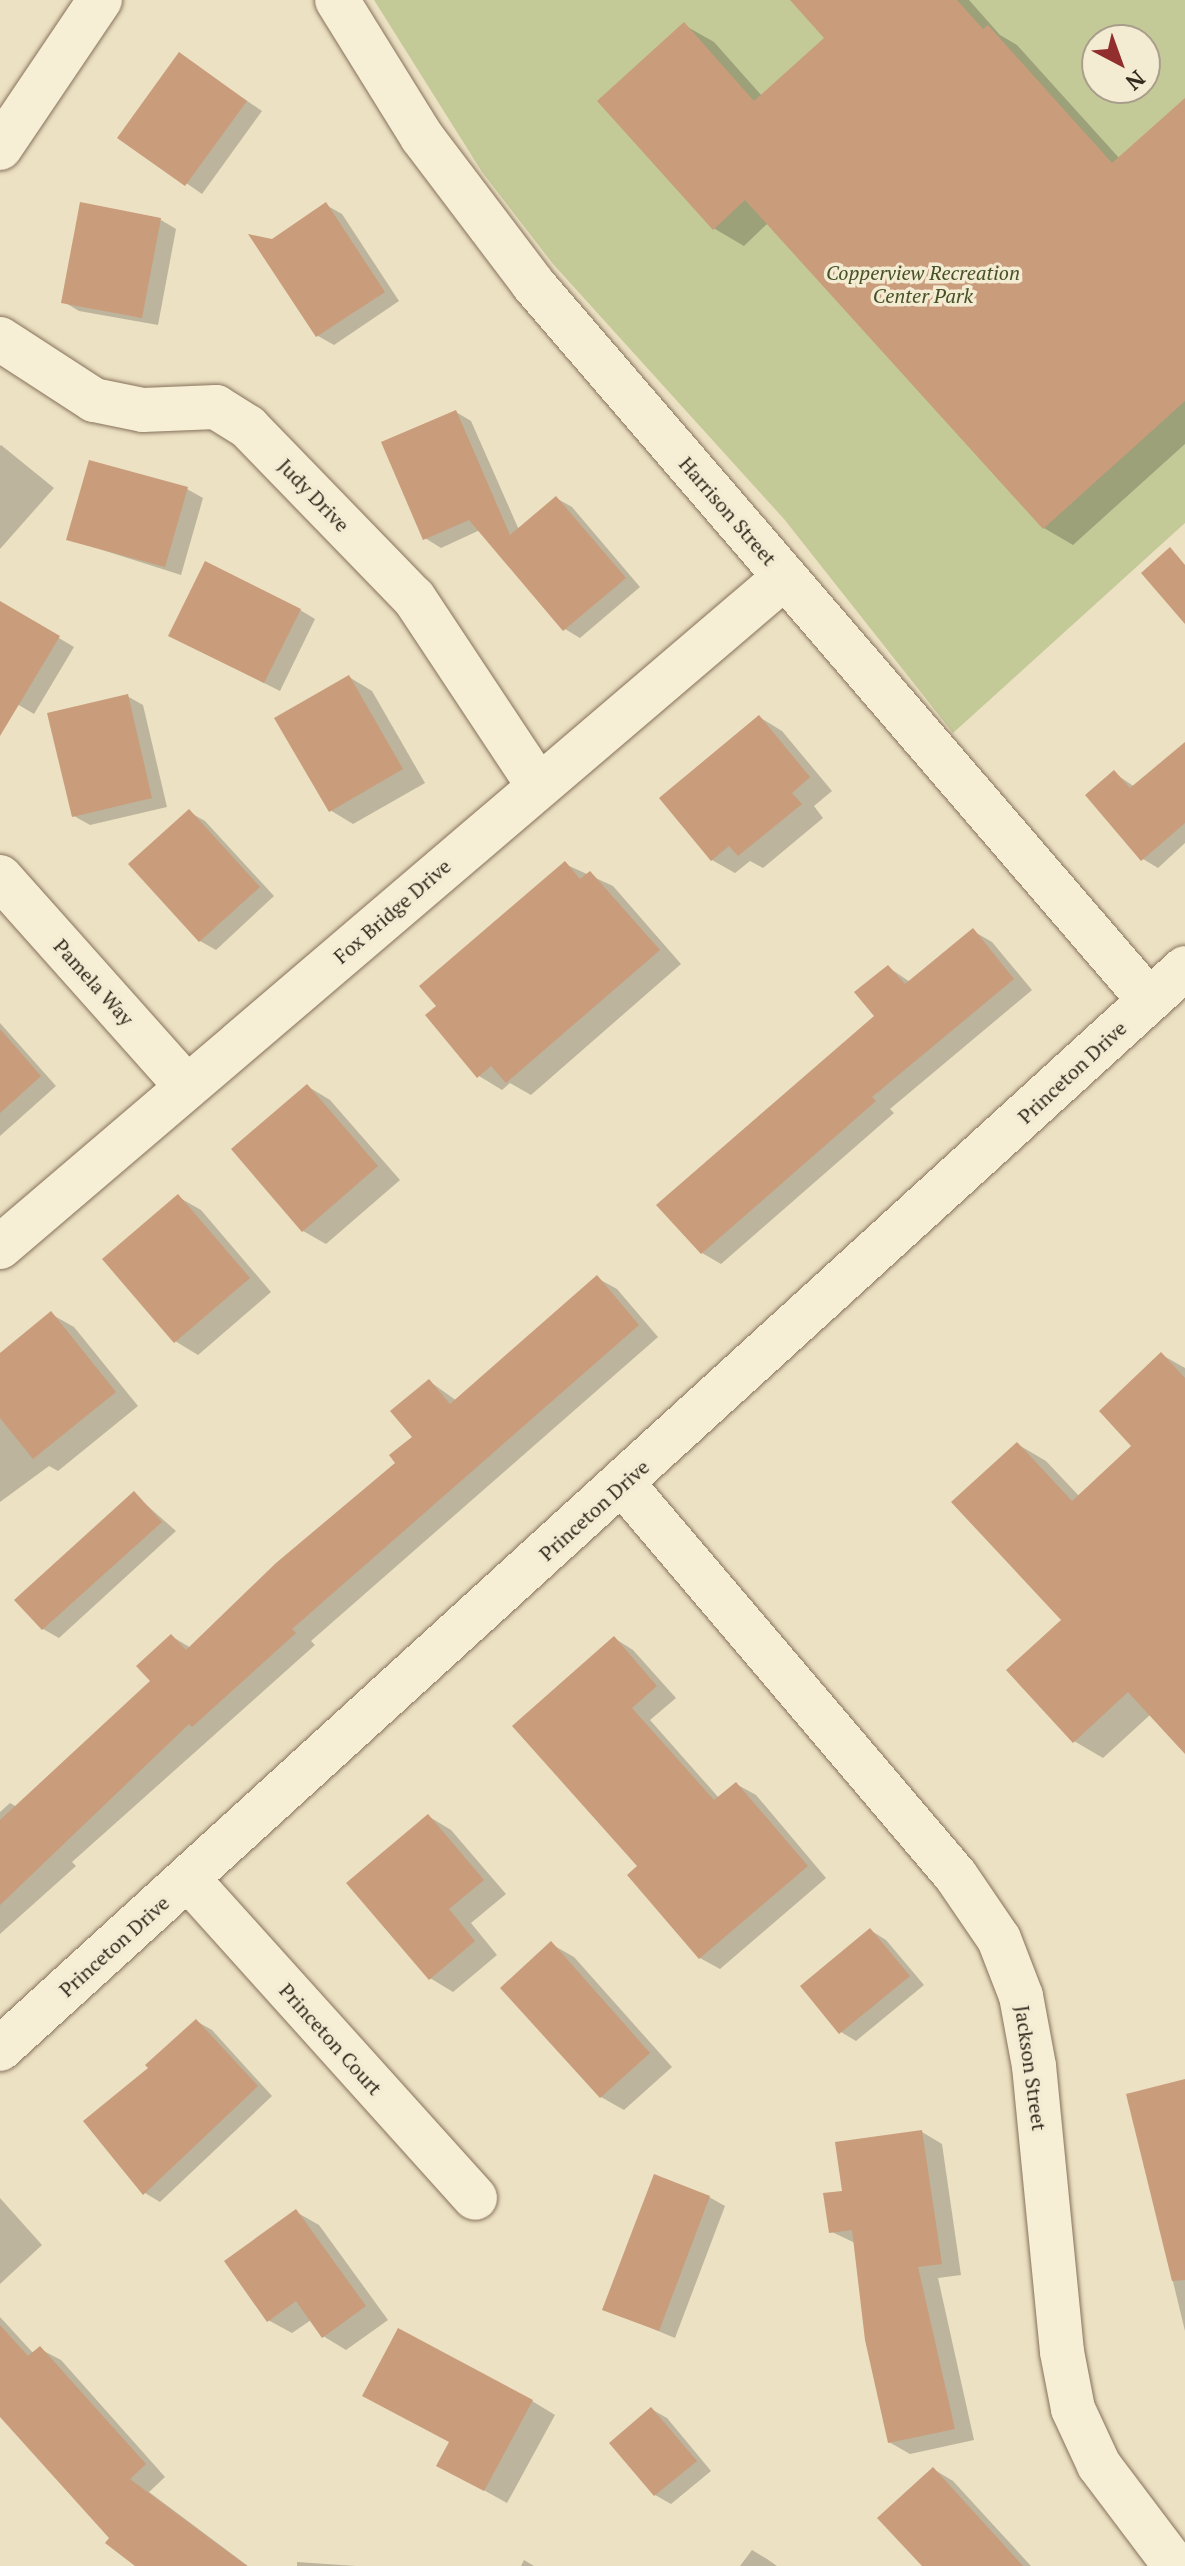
<!DOCTYPE html>
<html>
<head>
<meta charset="utf-8">
<style>
	body { margin:0 }
	#map { position:relative; width:1185px; height:2566px; overflow:hidden; background:#ece1c3; font-family:"PT Serif",serif }
	div>[style] { position:absolute }
	.green>* { inset:0; background:#c3ca98 }
	.shadow>* { inset:0; background:#0003 }
	.building>* { inset:0; background:#c99c7b }
	.roads { filter:drop-shadow(0 0 2px #86725b) drop-shadow(0 0 2px #86725b) }
	.minor>* { height:44px; margin:-22px; padding:0 22px; transform-origin:22px; border-radius:22px; background:#f7eed6 }
	span { translate:-50% -50%; white-space:nowrap; text-align:center; line-height:1.15; -webkit-text-stroke:7px #f4ebd3; paint-order:stroke }
	.park-label { font-size:20px; color:#465226; font-style:italic }
	.street-label { font-size:20px; color:#362a1e }
	.north { position:absolute; left:1081px; top:24px; width:80px; height:80px; box-sizing:border-box; background:#f4ebd3; border:2px solid #a89e8b; border-radius:50%; rotate:139deg; font-size:22px; font-weight:700; line-height:32px; text-align:center; color:#362a1e }
	.north::after { content:''; display:block; margin:auto; width:28px; height:36px; background:#922e2d; clip-path:polygon(50% 0,100% 100%,50% 72%,0 100%) }
</style>
</head>
<body>
<div id="map">
	<div class="green">
		<div style="clip-path:polygon(evenodd,374px 0,1185px 0,1185px 523px,953px 733px,784px 519px,553px 264px,482px 172px,374px 0,1097px 40px,1145px 40px,1145px 88px,1097px 88px,1097px 40px)"></div>
	</div>
	<div class="shadow">
		<div style="clip-path:polygon(793px 0,969px 0,1000px 35px,1017px 45px,1120px 159px,1185px 101px,1185px 444px,1073px 545px,1044px 528px,768px 223px,744px 246px,715px 229px,600px 102px,684px 25px,714px 42px,762px 96px,827px 38px)"></div>
		<div style="clip-path:polygon(180px 55px,262px 111px,202px 194px,120px 137px)"></div>
		<div style="clip-path:polygon(82px 205px,161px 220px,176px 229px,158px 325px,79px 311px,64px 302px)"></div>
		<div style="clip-path:polygon(326px 205px,342px 214px,399px 301px,334px 345px,318px 336px,272px 241px)"></div>
		<div style="clip-path:polygon(456px 412px,471px 421px,519px 530px,556px 498px,572px 507px,640px 587px,580px 638px,565px 629px,480px 530px,441px 548px,425px 538px)"></div>
		<div style="clip-path:polygon(1px 445px,54px 488px,0 549px,0 446px)"></div>
		<div style="clip-path:polygon(187px 489px,203px 498px,181px 575px,68px 539px)"></div>
		<div style="clip-path:polygon(0 603px,74px 647px,34px 714px,0 694px)"></div>
		<div style="clip-path:polygon(300px 610px,315px 619px,280px 691px,186px 644px)"></div>
		<div style="clip-path:polygon(349px 677px,372px 691px,425px 783px,353px 824px,330px 810px)"></div>
		<div style="clip-path:polygon(127px 696px,143px 705px,167px 807px,90px 825px,74px 816px)"></div>
		<div style="clip-path:polygon(759px 717px,782px 731px,832px 791px,814px 806px,823px 818px,763px 868px,750px 861px,735px 873px,712px 860px)"></div>
		<div style="clip-path:polygon(1185px 745px,1185px 843px,1158px 868px,1143px 859px,1114px 773px,1135px 787px)"></div>
		<div style="clip-path:polygon(189px 812px,205px 821px,274px 896px,216px 950px,200px 941px)"></div>
		<div style="clip-path:polygon(565px 864px,613px 886px,681px 964px,531px 1095px,510px 1083px,502px 1090px,479px 1076px,438px 1006px)"></div>
		<div style="clip-path:polygon(973px 931px,992px 942px,1032px 990px,890px 1109px,894px 1113px,721px 1264px,702px 1253px,877px 1016px,888px 967px,910px 982px)"></div>
		<div style="clip-path:polygon(0 1023px,56px 1086px,0 1136px)"></div>
		<div style="clip-path:polygon(307px 1086px,330px 1100px,400px 1180px,326px 1244px,303px 1231px)"></div>
		<div style="clip-path:polygon(178px 1197px,201px 1210px,271px 1292px,198px 1355px,175px 1341px)"></div>
		<div style="clip-path:polygon(597px 1278px,617px 1289px,658px 1337px,311px 1641px,315px 1645px,72px 1862px,76px 1866px,0 1934px,0 1812px,10px 1803px,17px 1807px,153px 1682px,171px 1636px,191px 1648px,398px 1463px,414px 1437px,429px 1381px,457px 1401px)"></div>
		<div style="clip-path:polygon(51px 1314px,74px 1327px,138px 1406px,58px 1471px,49px 1466px,0 1502px,0 1356px)"></div>
		<div style="clip-path:polygon(1162px 1355px,1185px 1368px,1185px 1751px,1151px 1714px,1103px 1758px,1074px 1741px,1064px 1620px,1017px 1444px,1046px 1461px,1080px 1497px,1134px 1446px)"></div>
		<div style="clip-path:polygon(134px 1494px,176px 1531px,59px 1638px,43px 1629px,17px 1600px)"></div>
		<div style="clip-path:polygon(614px 1638px,633px 1650px,676px 1698px,650px 1720px,719px 1798px,736px 1784px,756px 1795px,826px 1878px,720px 1969px,700px 1958px,640px 1866px)"></div>
		<div style="clip-path:polygon(428px 1816px,451px 1830px,506px 1894px,471px 1923px,497px 1955px,453px 1992px,430px 1978px)"></div>
		<div style="clip-path:polygon(870px 1930px,886px 1940px,924px 1985px,856px 2041px,841px 2032px)"></div>
		<div style="clip-path:polygon(551px 1944px,574px 1957px,672px 2067px,624px 2110px,601px 2097px)"></div>
		<div style="clip-path:polygon(196px 2021px,212px 2030px,272px 2096px,160px 2202px,145px 2193px)"></div>
		<div style="clip-path:polygon(1185px 2081px,1185px 2331px,1128px 2096px)"></div>
		<div style="clip-path:polygon(922px 2132px,942px 2144px,961px 2275px,938px 2278px,974px 2440px,910px 2454px,889px 2442px,855px 2243px,830px 2231px,844px 2192px)"></div>
		<div style="clip-path:polygon(709px 2197px,725px 2206px,675px 2338px,605px 2309px)"></div>
		<div style="clip-path:polygon(0 2198px,42px 2245px,0 2284px)"></div>
		<div style="clip-path:polygon(296px 2212px,319px 2225px,388px 2320px,346px 2350px,323px 2336px,311px 2320px,292px 2333px,268px 2320px)"></div>
		<div style="clip-path:polygon(0 2317px,34px 2354px,40px 2349px,61px 2360px,165px 2477px,149px 2492px,248px 2566px,138px 2566px,0 2414px)"></div>
		<div style="clip-path:polygon(532px 2401px,555px 2415px,507px 2503px,462px 2478px,451px 2442px)"></div>
		<div style="clip-path:polygon(651px 2409px,667px 2418px,711px 2471px,671px 2504px,655px 2495px)"></div>
		<div style="clip-path:polygon(933px 2469px,953px 2481px,1031px 2566px,925px 2566px)"></div>
		<div style="clip-path:polygon(752px 2550px,767px 2559px,777px 2566px,740px 2566px)"></div>
		<div style="clip-path:polygon(524px 2560px,534px 2566px,521px 2566px)"></div>
		<div style="clip-path:polygon(297px 2562px,356px 2566px,297px 2566px)"></div>
	</div>
	<div class="building">
		<div style="clip-path:polygon(790px 0,957px 0,983px 29px,988px 25px,1112px 163px,1185px 98px,1185px 401px,1043px 529px,745px 200px,713px 230px,597px 101px,684px 22px,754px 101px,824px 38px)"></div>
		<div style="clip-path:polygon(179px 52px,247px 101px,185px 186px,117px 138px)"></div>
		<div style="clip-path:polygon(80px 202px,161px 218px,142px 318px,61px 303px)"></div>
		<div style="clip-path:polygon(326px 202px,385px 292px,316px 337px,248px 234px,272px 239px)"></div>
		<div style="clip-path:polygon(456px 410px,510px 535px,556px 496px,626px 578px,563px 631px,469px 520px,423px 540px,381px 442px)"></div>
		<div style="clip-path:polygon(89px 460px,188px 487px,165px 567px,66px 540px)"></div>
		<div style="clip-path:polygon(1170px 547px,1185px 565px,1185px 624px,1141px 573px)"></div>
		<div style="clip-path:polygon(205px 561px,301px 609px,264px 683px,168px 636px)"></div>
		<div style="clip-path:polygon(0 601px,60px 636px,0 736px)"></div>
		<div style="clip-path:polygon(349px 675px,403px 769px,329px 812px,274px 718px)"></div>
		<div style="clip-path:polygon(128px 694px,152px 798px,72px 817px,47px 713px)"></div>
		<div style="clip-path:polygon(759px 715px,810px 777px,792px 793px,802px 804px,738px 856px,729px 846px,711px 861px,659px 798px)"></div>
		<div style="clip-path:polygon(1185px 742px,1185px 823px,1141px 861px,1085px 795px,1114px 770px,1130px 788px)"></div>
		<div style="clip-path:polygon(189px 809px,260px 887px,199px 942px,128px 864px)"></div>
		<div style="clip-path:polygon(565px 861px,580px 879px,590px 871px,660px 950px,506px 1083px,491px 1066px,477px 1078px,425px 1015px,436px 1006px,419px 986px)"></div>
		<div style="clip-path:polygon(973px 928px,1014px 979px,872px 1097px,876px 1101px,701px 1254px,656px 1205px,874px 1016px,854px 992px,888px 965px,905px 984px)"></div>
		<div style="clip-path:polygon(0 1029px,41px 1076px,0 1113px)"></div>
		<div style="clip-path:polygon(307px 1084px,378px 1166px,302px 1232px,231px 1149px)"></div>
		<div style="clip-path:polygon(178px 1194px,250px 1278px,174px 1343px,102px 1259px)"></div>
		<div style="clip-path:polygon(597px 1275px,639px 1325px,292px 1629px,296px 1633px,192px 1727px,189px 1724px,0 1905px,0 1820px,150px 1681px,136px 1666px,171px 1634px,186px 1650px,276px 1563px,395px 1463px,389px 1455px,412px 1437px,390px 1411px,429px 1379px,450px 1404px)"></div>
		<div style="clip-path:polygon(51px 1311px,116px 1392px,33px 1459px,0 1418px,0 1353px)"></div>
		<div style="clip-path:polygon(1161px 1352px,1185px 1378px,1185px 1754px,1128px 1692px,1073px 1743px,1006px 1670px,1061px 1620px,951px 1502px,1017px 1442px,1072px 1501px,1131px 1446px,1099px 1411px)"></div>
		<div style="clip-path:polygon(134px 1491px,162px 1522px,42px 1630px,14px 1600px)"></div>
		<div style="clip-path:polygon(614px 1636px,657px 1686px,632px 1708px,714px 1800px,736px 1782px,808px 1866px,699px 1959px,627px 1875px,637px 1866px,512px 1726px)"></div>
		<div style="clip-path:polygon(428px 1814px,484px 1880px,449px 1909px,475px 1941px,429px 1980px,346px 1883px)"></div>
		<div style="clip-path:polygon(870px 1928px,910px 1976px,839px 2034px,800px 1986px)"></div>
		<div style="clip-path:polygon(551px 1941px,650px 2053px,600px 2098px,500px 1988px)"></div>
		<div style="clip-path:polygon(196px 2019px,258px 2086px,143px 2195px,83px 2121px,148px 2068px,145px 2065px)"></div>
		<div style="clip-path:polygon(1185px 2079px,1185px 2280px,1172px 2281px,1126px 2094px)"></div>
		<div style="clip-path:polygon(922px 2130px,942px 2264px,918px 2267px,955px 2429px,888px 2443px,865px 2340px,852px 2230px,829px 2233px,823px 2193px,842px 2191px,835px 2142px)"></div>
		<div style="clip-path:polygon(654px 2174px,710px 2196px,659px 2331px,602px 2310px)"></div>
		<div style="clip-path:polygon(296px 2209px,366px 2306px,322px 2338px,296px 2301px,267px 2322px,224px 2261px)"></div>
		<div style="clip-path:polygon(0 2325px,28px 2356px,40px 2346px,146px 2464px,130px 2479px,247px 2566px,135px 2566px,105px 2543px,109px 2538px,0 2417px)"></div>
		<div style="clip-path:polygon(398px 2328px,533px 2400px,484px 2491px,436px 2466px,449px 2442px,362px 2396px)"></div>
		<div style="clip-path:polygon(651px 2407px,697px 2461px,654px 2496px,609px 2443px)"></div>
		<div style="clip-path:polygon(933px 2467px,1023px 2566px,922px 2566px,877px 2518px)"></div>
	</div>
	<div class="roads">
		<div class="minor">
			<div style="left:337px;top:0;width:161px;rotate:58.2deg"></div>
			<div style="left:422px;top:137px;width:184px;rotate:52.9deg"></div>
			<div style="left:533px;top:284px;width:945px;rotate:49.29deg"></div>
			<div style="left:0;top:148px;width:179px;rotate:-56deg"></div>
			<div style="left:0;top:339px;width:112px;rotate:33deg"></div>
			<div style="left:94px;top:400px;width:50px;rotate:11.5deg"></div>
			<div style="left:143px;top:410px;width:73px;rotate:-2.4deg"></div>
			<div style="left:216px;top:407px;width:38px;rotate:32deg"></div>
			<div style="left:248px;top:427px;width:238px;rotate:45.9deg"></div>
			<div style="left:414px;top:598px;width:224px;rotate:56.5deg"></div>
			<div style="left:0;top:877px;width:281px;rotate:48.3deg"></div>
			<div style="left:0;top:1247px;width:1032px;rotate:-40.48deg"></div>
			<div style="left:623px;top:1484px;width:514px;rotate:49.65deg"></div>
			<div style="left:956px;top:1876px;width:76px;rotate:55.7deg"></div>
			<div style="left:999px;top:1939px;width:61px;rotate:68.9deg"></div>
			<div style="left:1021px;top:1996px;width:71px;rotate:79.5deg"></div>
			<div style="left:1034px;top:2066px;width:287px;rotate:84.4deg"></div>
			<div style="left:1062px;top:2352px;width:58px;rotate:79.1deg"></div>
			<div style="left:1073px;top:2409px;width:62px;rotate:65.1deg"></div>
			<div style="left:1099px;top:2465px;width:126px;rotate:53deg"></div>
			<div style="left:188px;top:1879px;width:429px;rotate:48deg"></div>
			<div style="left:0;top:2049px;width:1604px;rotate:-42.37deg"></div>
		</div>
	</div>
	<div class="park-label">
		<span style="left:923px;top:284px">Copperview Recreation<br>Center Park</span>
	</div>
	<div class="street-label">
		<span style="left:314px;top:495px;rotate:46deg">Judy Drive</span>
		<span style="left:728px;top:511px;rotate:49deg">Harrison Street</span>
		<span style="left:392px;top:911px;rotate:-41deg">Fox Bridge Drive</span>
		<span style="left:94px;top:982px;rotate:48deg">Pamela Way</span>
		<span style="left:1072px;top:1072px;rotate:-43deg">Princeton Drive</span>
		<span style="left:594px;top:1510px;rotate:-42deg">Princeton Drive</span>
		<span style="left:114px;top:1946px;rotate:-42deg">Princeton Drive</span>
		<span style="left:331px;top:2039px;rotate:48deg">Princeton Court</span>
		<span style="left:1031px;top:2068px;rotate:82deg">Jackson Street</span>
	</div>
	<div class="north">N</div>
</div>
</body>
</html>
